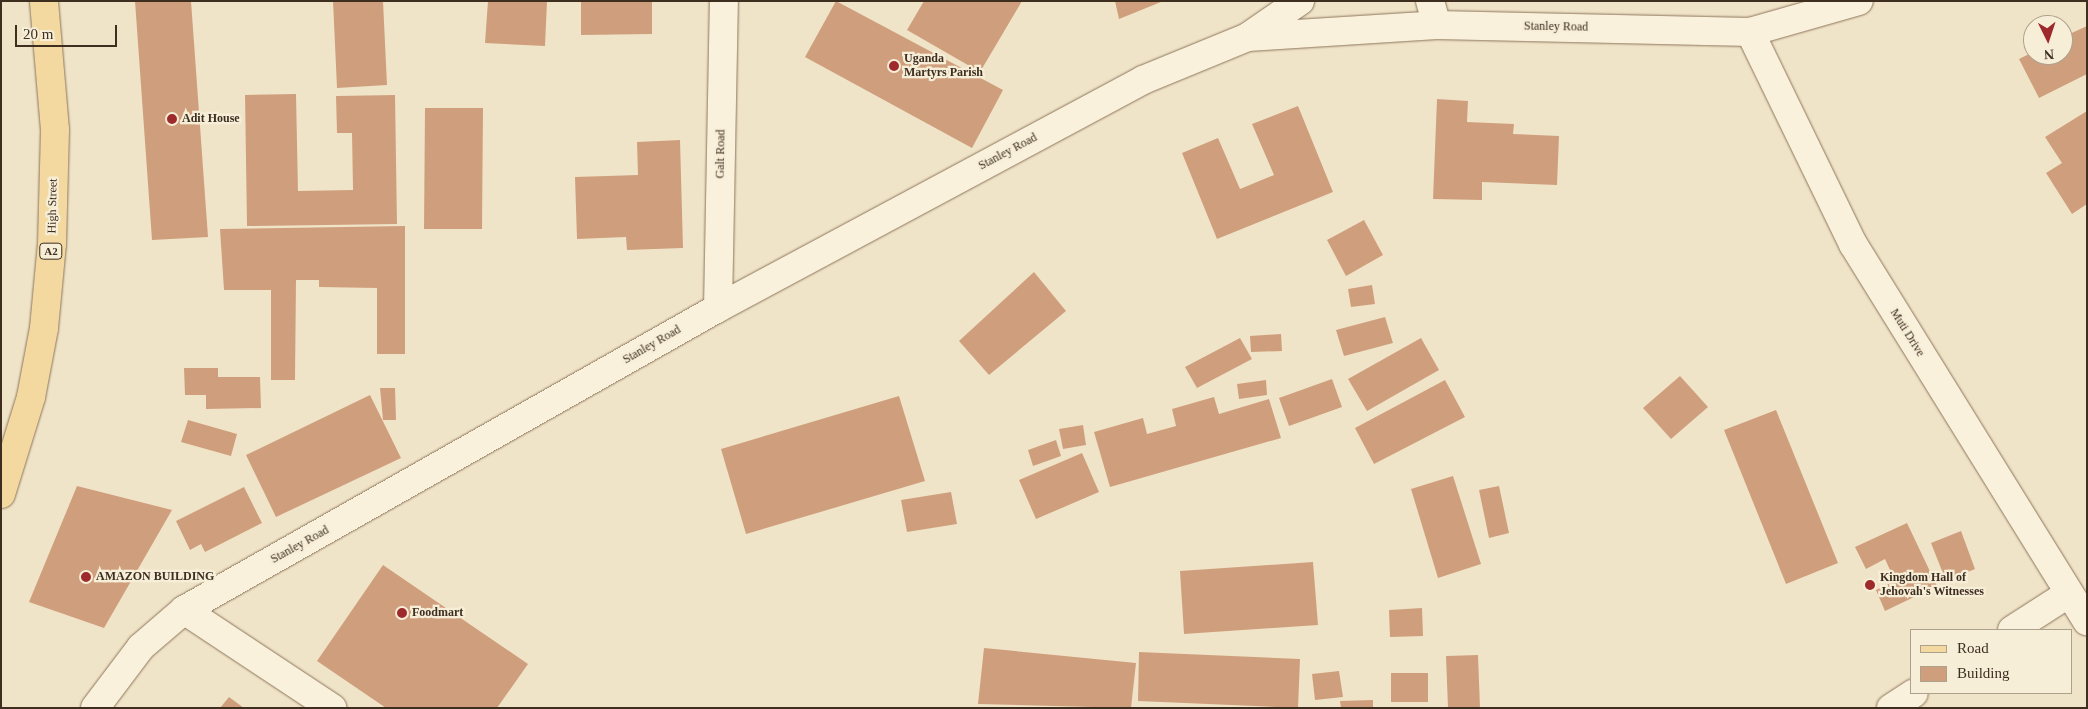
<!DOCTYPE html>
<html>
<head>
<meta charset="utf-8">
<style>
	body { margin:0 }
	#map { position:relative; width:2088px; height:709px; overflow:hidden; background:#f0e4c8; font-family:Georgia,serif }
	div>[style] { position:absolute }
	.building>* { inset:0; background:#cf9f7d }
	.roads { filter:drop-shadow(0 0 1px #8d765c) drop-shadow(0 0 1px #8d765c) }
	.minor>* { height:28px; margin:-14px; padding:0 14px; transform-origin:14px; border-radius:14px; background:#faf1dc }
	.primary>* { height:28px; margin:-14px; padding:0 14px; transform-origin:14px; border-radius:14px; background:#f3d9a0 }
	.dots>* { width:14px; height:14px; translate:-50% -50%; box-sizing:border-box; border:2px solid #f7eed8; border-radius:50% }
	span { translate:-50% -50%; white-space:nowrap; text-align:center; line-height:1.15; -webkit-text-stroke:4.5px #f7eed8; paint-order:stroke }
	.shield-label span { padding:1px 4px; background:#f7eed8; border:1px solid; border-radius:4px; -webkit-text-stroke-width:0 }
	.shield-label { font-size:11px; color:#3d2e20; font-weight:700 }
	.street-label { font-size:12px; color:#3d2e20 }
	.poi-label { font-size:12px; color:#3d2e20; font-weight:700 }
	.left { translate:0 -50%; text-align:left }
	.frame { position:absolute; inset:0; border:2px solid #3d2e20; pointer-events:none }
	.legend { position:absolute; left:1910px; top:629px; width:162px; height:65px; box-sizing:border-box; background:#f7eed8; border:1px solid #ada18e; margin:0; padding:6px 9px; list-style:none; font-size:15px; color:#3d2e20 }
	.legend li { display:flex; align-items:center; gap:10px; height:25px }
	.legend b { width:25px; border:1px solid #ada18e }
	.north { position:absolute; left:2023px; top:15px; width:50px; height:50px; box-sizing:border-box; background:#f7eed8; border:1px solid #ada18e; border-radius:50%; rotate:176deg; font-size:14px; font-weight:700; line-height:20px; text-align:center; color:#3d2e20 }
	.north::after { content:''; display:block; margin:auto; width:18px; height:22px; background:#9e2a2b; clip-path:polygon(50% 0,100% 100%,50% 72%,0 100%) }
	.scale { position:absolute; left:15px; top:25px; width:102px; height:22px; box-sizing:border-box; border:2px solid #3d2e20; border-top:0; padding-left:6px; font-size:15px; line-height:18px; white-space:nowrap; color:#3d2e20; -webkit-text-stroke:4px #f7eed8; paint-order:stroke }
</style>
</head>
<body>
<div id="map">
	<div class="building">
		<div style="clip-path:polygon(135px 1px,191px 1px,208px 237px,152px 240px)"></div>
		<div style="clip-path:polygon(333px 1px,383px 1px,387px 85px,337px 88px)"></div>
		<div style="clip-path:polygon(488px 1px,547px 1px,545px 46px,485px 43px)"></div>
		<div style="clip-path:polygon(581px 1px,652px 1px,652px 34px,581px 35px)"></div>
		<div style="clip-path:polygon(836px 1px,1003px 90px,972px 148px,805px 57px)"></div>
		<div style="clip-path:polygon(924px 1px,1022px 1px,980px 72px,907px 30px)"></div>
		<div style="clip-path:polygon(1115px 1px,1161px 1px,1161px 2px,1119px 19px)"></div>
		<div style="clip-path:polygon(2087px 26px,2087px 74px,2039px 98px,2019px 59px,2033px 52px,2063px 55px,2063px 37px)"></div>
		<div style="clip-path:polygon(296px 94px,298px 191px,353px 190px,352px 133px,337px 133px,336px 96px,395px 95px,397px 224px,247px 226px,245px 95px)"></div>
		<div style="clip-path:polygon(1437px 99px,1468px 101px,1467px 122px,1514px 124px,1513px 134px,1559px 136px,1557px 185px,1482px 182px,1482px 200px,1433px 199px)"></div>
		<div style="clip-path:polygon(1298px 106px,1333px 192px,1217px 239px,1182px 153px,1218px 138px,1240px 189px,1274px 175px,1252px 124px)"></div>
		<div style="clip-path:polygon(425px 108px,483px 108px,482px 229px,424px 229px)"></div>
		<div style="clip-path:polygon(2087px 111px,2087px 204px,2072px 214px,2046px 173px,2062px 163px,2045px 137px)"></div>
		<div style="clip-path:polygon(680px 140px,683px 248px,627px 250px,626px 237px,577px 239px,575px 177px,638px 175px,637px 142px)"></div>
		<div style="clip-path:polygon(1364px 220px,1383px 255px,1346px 276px,1327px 240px)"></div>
		<div style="clip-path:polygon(405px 226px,405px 354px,377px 354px,377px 288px,319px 287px,319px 280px,296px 280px,295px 380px,271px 380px,271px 290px,224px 290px,220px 229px)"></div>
		<div style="clip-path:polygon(1034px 272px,1066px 311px,989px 375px,959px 341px)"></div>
		<div style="clip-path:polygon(1372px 285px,1375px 304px,1351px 307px,1348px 289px)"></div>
		<div style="clip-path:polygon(1385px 317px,1393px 343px,1344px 356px,1336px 330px)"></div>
		<div style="clip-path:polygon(1281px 334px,1282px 351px,1251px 352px,1250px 336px)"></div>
		<div style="clip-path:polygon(1240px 338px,1252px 359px,1197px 388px,1185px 367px)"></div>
		<div style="clip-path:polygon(1421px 338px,1439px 370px,1367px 411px,1348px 379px)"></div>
		<div style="clip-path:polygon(184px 368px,218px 368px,218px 377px,260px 377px,261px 408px,206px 409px,206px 395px,185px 395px)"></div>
		<div style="clip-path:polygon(1680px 376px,1708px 407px,1671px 439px,1643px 408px)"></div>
		<div style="clip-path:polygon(1332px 379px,1342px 407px,1289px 426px,1279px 398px)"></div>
		<div style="clip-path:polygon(1266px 380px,1267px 395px,1239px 399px,1237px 384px)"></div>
		<div style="clip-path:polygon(1445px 380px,1465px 417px,1374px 464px,1355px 428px)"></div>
		<div style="clip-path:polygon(380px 388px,395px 388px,396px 420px,383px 420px)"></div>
		<div style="clip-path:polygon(370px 395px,401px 458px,276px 517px,246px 455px)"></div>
		<div style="clip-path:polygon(899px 396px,925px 481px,746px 534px,721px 449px)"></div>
		<div style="clip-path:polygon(1214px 397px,1219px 414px,1269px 399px,1281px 438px,1110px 487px,1094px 432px,1143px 418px,1147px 434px,1176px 426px,1172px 409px)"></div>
		<div style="clip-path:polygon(1776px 410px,1838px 563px,1786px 584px,1724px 430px)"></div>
		<div style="clip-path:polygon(188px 420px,237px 434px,231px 456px,181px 442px)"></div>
		<div style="clip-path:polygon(1083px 425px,1086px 445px,1063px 449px,1059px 429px)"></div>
		<div style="clip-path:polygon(1056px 440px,1061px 456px,1033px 466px,1028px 450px)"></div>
		<div style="clip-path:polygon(1082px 453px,1099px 492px,1036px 519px,1019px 480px)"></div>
		<div style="clip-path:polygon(1453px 476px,1481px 564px,1438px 578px,1411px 489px)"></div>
		<div style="clip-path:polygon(77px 486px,172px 510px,104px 628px,29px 602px)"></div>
		<div style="clip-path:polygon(1499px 486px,1509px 533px,1489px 538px,1479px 490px)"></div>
		<div style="clip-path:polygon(244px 487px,262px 523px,205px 552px,201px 544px,190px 550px,176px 521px)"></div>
		<div style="clip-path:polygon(951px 492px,957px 524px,907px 532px,901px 500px)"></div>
		<div style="clip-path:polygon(1907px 523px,1937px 586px,1885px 611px,1876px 590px,1895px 581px,1885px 559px,1866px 569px,1855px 547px)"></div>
		<div style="clip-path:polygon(1961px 531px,1975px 569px,1946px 581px,1931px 543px)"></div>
		<div style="clip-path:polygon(1313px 562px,1318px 625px,1184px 634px,1180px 571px)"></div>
		<div style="clip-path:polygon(383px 565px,528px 664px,497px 708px,386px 708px,317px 661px)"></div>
		<div style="clip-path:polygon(1422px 608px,1423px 636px,1390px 637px,1389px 610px)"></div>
		<div style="clip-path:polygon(984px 648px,1136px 663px,1131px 708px,978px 704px)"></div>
		<div style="clip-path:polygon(1139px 652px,1300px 659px,1298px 708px,1138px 701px)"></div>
		<div style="clip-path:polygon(1478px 655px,1480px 708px,1448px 708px,1446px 656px)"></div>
		<div style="clip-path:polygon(1339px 671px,1343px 697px,1315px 700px,1312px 674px)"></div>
		<div style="clip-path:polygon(1391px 673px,1428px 673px,1428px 702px,1391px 702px)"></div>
		<div style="clip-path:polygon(229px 697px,244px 708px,220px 708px)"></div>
		<div style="clip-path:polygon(1373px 700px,1373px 708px,1341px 708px,1340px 701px)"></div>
	</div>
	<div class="roads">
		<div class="minor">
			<div style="left:1430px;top:1px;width:25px;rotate:74deg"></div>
			<div style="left:1750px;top:32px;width:236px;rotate:64.1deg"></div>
			<div style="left:1853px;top:244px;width:444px;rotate:58.2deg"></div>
			<div style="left:1249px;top:36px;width:62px;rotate:-34.5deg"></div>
			<div style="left:718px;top:308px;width:307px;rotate:-88.9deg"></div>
			<div style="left:184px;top:610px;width:178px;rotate:33.5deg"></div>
			<div style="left:2012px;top:630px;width:67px;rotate:-32.7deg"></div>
			<div style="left:95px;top:708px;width:76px;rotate:-53deg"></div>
			<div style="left:141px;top:647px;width:57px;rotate:-40.7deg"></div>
			<div style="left:184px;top:610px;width:613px;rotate:-29.49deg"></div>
			<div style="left:718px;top:308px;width:482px;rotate:-28.2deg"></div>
			<div style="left:1143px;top:80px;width:113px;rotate:-22.3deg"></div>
			<div style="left:1248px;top:37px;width:189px;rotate:-3.6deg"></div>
			<div style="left:1437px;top:25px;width:313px;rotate:1.3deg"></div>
			<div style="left:1750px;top:32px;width:113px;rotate:-15.9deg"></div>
			<div style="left:1891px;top:708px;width:27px;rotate:-33deg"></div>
		</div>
		<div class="primary">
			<div style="left:1px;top:494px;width:102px;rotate:-72.8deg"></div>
			<div style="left:31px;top:397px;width:70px;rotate:-79.3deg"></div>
			<div style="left:44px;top:328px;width:84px;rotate:-84.6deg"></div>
			<div style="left:52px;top:244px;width:114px;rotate:-88.5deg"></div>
			<div style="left:55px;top:130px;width:129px;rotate:-94.9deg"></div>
		</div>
	</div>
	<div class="dots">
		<div style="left:894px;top:66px;background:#9e2a2b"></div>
		<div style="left:172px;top:119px;background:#9e2a2b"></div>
		<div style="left:86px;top:577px;background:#9e2a2b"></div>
		<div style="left:1870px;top:585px;background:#9e2a2b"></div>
		<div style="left:402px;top:613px;background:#9e2a2b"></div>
	</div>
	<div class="shield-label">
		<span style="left:51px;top:251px">A2</span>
	</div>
	<div class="street-label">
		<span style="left:1556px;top:27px;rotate:1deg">Stanley Road</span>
		<span style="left:1008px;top:152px;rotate:-28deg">Stanley Road</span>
		<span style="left:721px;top:154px;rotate:-89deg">Galt Road</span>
		<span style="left:53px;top:206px;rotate:-89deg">High Street</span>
		<span style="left:1907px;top:333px;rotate:58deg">Muti Drive</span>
		<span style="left:652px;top:345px;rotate:-30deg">Stanley Road</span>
		<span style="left:300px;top:545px;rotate:-29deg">Stanley Road</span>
	</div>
	<div class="poi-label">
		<span class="left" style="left:904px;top:66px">Uganda<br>Martyrs Parish</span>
		<span class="left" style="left:182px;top:119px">Adit House</span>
		<span class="left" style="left:96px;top:577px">AMAZON BUILDING</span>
		<span class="left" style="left:1880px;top:585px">Kingdom Hall of<br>Jehovah's Witnesses</span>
		<span class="left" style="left:412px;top:613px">Foodmart</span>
	</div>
	<div class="frame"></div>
	<ul class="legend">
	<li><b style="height:6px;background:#f3d9a0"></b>Road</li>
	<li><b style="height:14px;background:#cf9f7d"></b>Building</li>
	</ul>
	<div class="north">N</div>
	<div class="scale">20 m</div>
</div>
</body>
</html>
